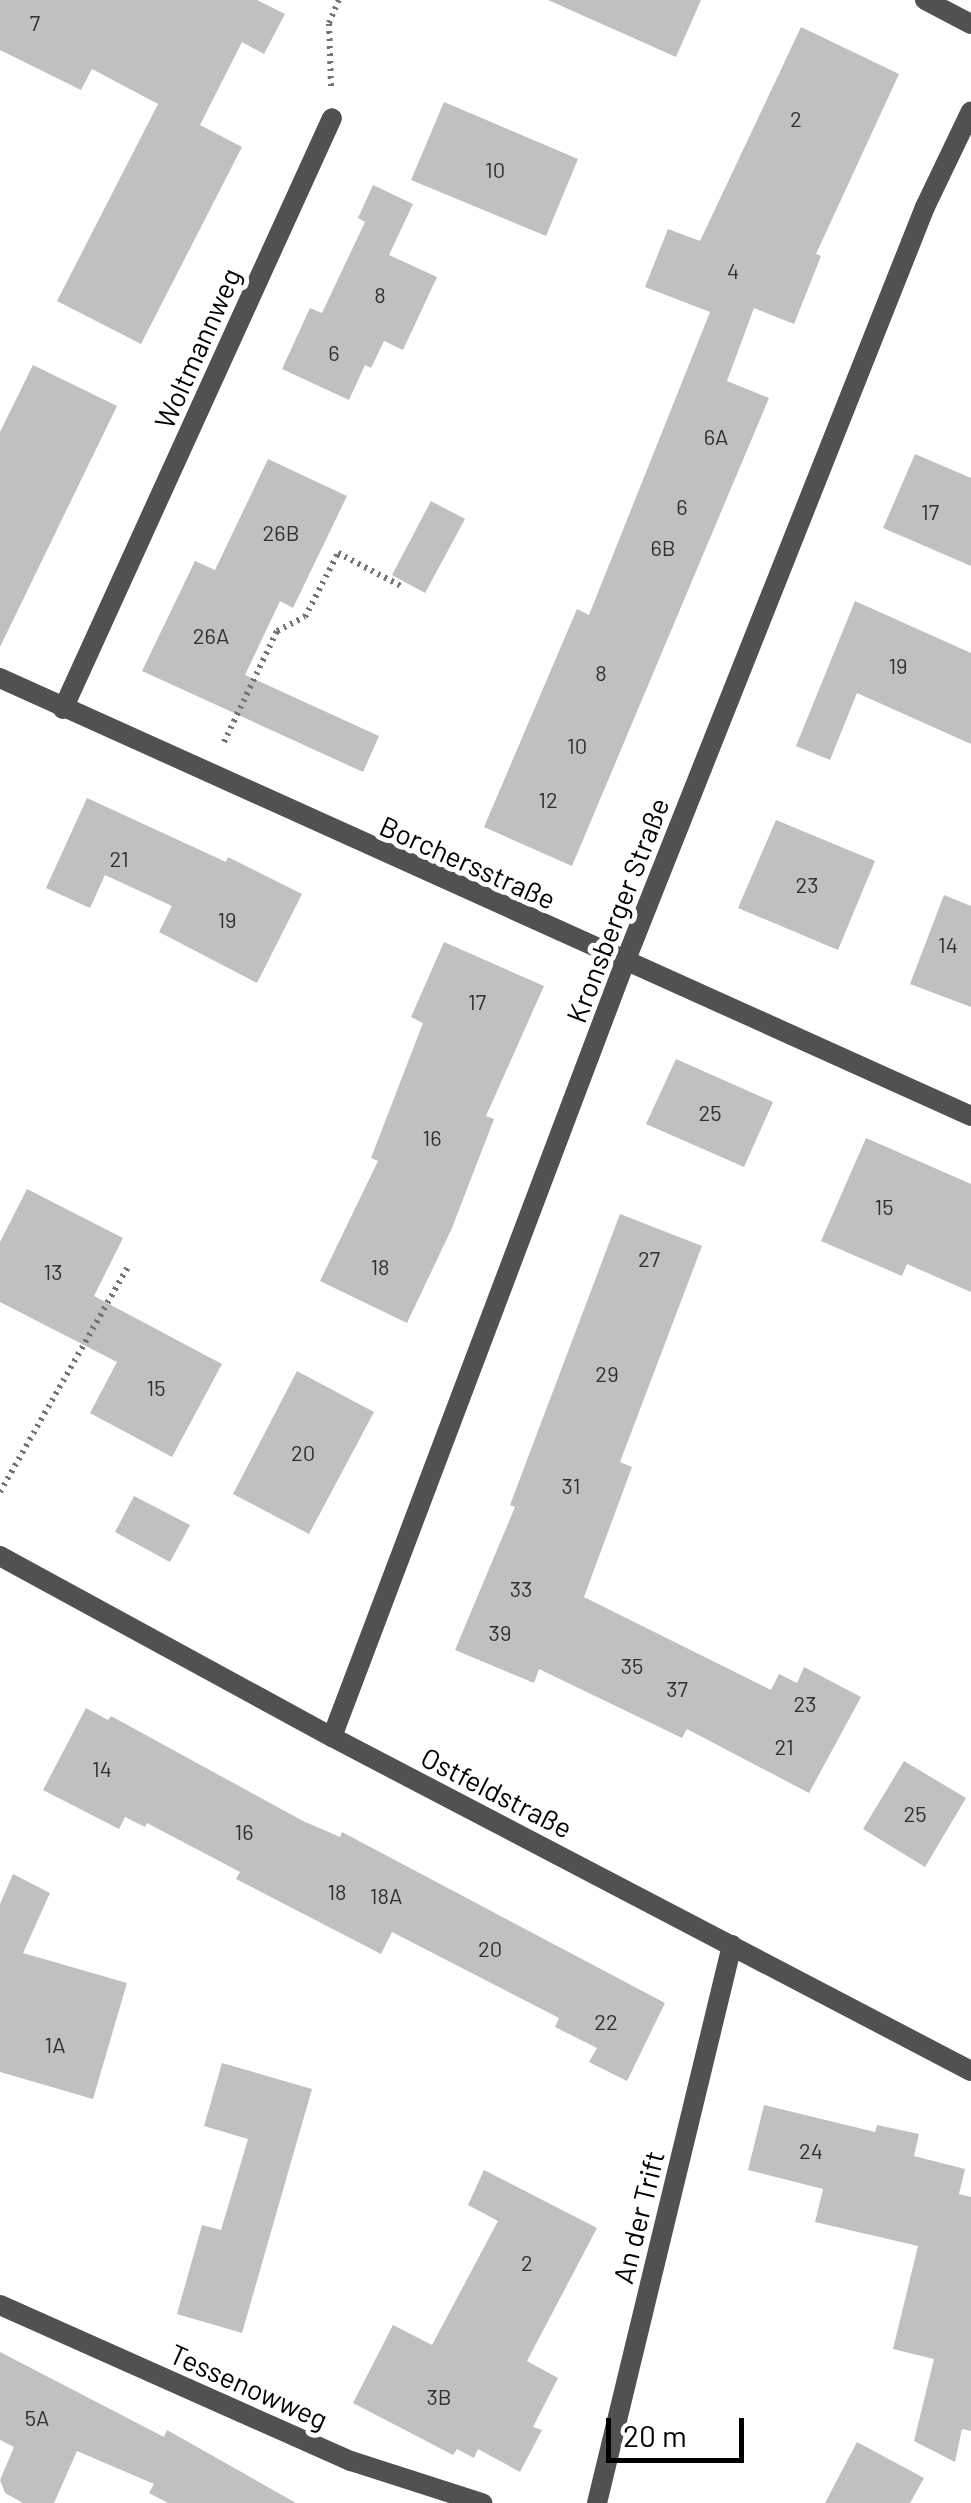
<!DOCTYPE html>
<html>
<head>
<meta charset="utf-8">
<style>
	body { margin:0 }
	#map { position:relative; width:971px; height:2503px; overflow:hidden; background:#fff; font-family:Barlow,sans-serif }
	div>[style] { position:absolute }
	.building>* { inset:0; background:#c0c0c0 }
	.path>* { height:6px; margin-top:-3px; transform-origin:0; background:repeating-linear-gradient(90deg,#737373 0 2.5px,transparent 0 7.5px) }
	.service>* { height:20px; margin:-10px; padding:0 10px; transform-origin:10px; border-radius:10px; background:#515151 }
	.minor>* { height:20px; margin:-10px; padding:0 10px; transform-origin:10px; border-radius:10px; background:#515151 }
	span { translate:-50% -50%; white-space:nowrap; text-align:center; line-height:1.15; -webkit-text-stroke:10px #fff; paint-order:stroke }
	.number-label { font-size:22px; color:#303030 }
	.number-label span { -webkit-text-stroke-width:0 }
	.street-label { font-size:28px; color:#000 }
	.scale { position:absolute; left:606px; top:2418px; width:138px; height:45px; box-sizing:border-box; border:5px solid #000; border-top:0; padding-left:12px; font-size:30px; line-height:35px; white-space:nowrap; color:#000; -webkit-text-stroke:8px #fff; paint-order:stroke }
</style>
</head>
<body>
<div id="map">
	<div class="building">
		<div style="clip-path:polygon(0 0,257px 0,285px 14px,264px 54px,242px 42px,200px 125px,242px 147px,141px 344px,57px 301px,158px 104px,92px 69px,81px 90px,0 50px)"></div>
		<div style="clip-path:polygon(548px 0,701px 0,676px 57px)"></div>
		<div style="clip-path:polygon(801px 27px,899px 74px,816px 254px,821px 256px,794px 324px,754px 308px,727px 381px,769px 398px,572px 866px,484px 827px,577px 609px,589px 615px,710px 312px,645px 287px,668px 229px,700px 241px)"></div>
		<div style="clip-path:polygon(444px 102px,578px 159px,546px 236px,411px 180px)"></div>
		<div style="clip-path:polygon(373px 185px,413px 204px,389px 255px,437px 277px,403px 350px,384px 341px,371px 368px,365px 365px,349px 400px,282px 369px,310px 308px,322px 313px,365px 222px,358px 218px)"></div>
		<div style="clip-path:polygon(33px 365px,117px 406px,0 647px,0 432px)"></div>
		<div style="clip-path:polygon(915px 454px,971px 478px,971px 566px,883px 528px)"></div>
		<div style="clip-path:polygon(268px 459px,347px 496px,293px 608px,280px 601px,245px 675px,379px 736px,363px 772px,142px 671px,195px 561px,215px 570px)"></div>
		<div style="clip-path:polygon(431px 501px,465px 519px,425px 593px,392px 575px)"></div>
		<div style="clip-path:polygon(855px 601px,971px 653px,971px 744px,857px 693px,830px 760px,796px 746px)"></div>
		<div style="clip-path:polygon(87px 798px,226px 862px,228px 857px,302px 894px,257px 983px,159px 932px,172px 906px,105px 875px,90px 908px,46px 888px)"></div>
		<div style="clip-path:polygon(776px 820px,875px 861px,838px 950px,738px 908px)"></div>
		<div style="clip-path:polygon(944px 895px,971px 906px,971px 1007px,910px 984px)"></div>
		<div style="clip-path:polygon(444px 942px,544px 986px,486px 1116px,494px 1119px,452px 1228px,407px 1323px,320px 1281px,378px 1161px,371px 1158px,423px 1023px,411px 1017px)"></div>
		<div style="clip-path:polygon(676px 1059px,773px 1102px,744px 1167px,646px 1124px)"></div>
		<div style="clip-path:polygon(866px 1138px,971px 1184px,971px 1292px,907px 1264px,902px 1276px,821px 1241px)"></div>
		<div style="clip-path:polygon(27px 1189px,123px 1238px,94px 1296px,222px 1364px,172px 1457px,90px 1413px,117px 1362px,0 1302px,0 1242px)"></div>
		<div style="clip-path:polygon(620px 1214px,702px 1246px,620px 1462px,632px 1467px,584px 1597px,771px 1690px,779px 1674px,797px 1683px,804px 1667px,861px 1697px,809px 1793px,687px 1729px,682px 1738px,539px 1669px,534px 1683px,455px 1650px,515px 1507px,510px 1505px)"></div>
		<div style="clip-path:polygon(297px 1371px,374px 1412px,309px 1534px,233px 1494px)"></div>
		<div style="clip-path:polygon(134px 1496px,190px 1525px,170px 1562px,115px 1532px)"></div>
		<div style="clip-path:polygon(86px 1708px,108px 1720px,111px 1716px,303px 1821px,340px 1837px,342px 1832px,665px 2003px,627px 2081px,589px 2062px,597px 2048px,555px 2027px,559px 2018px,392px 1932px,381px 1954px,236px 1879px,240px 1872px,147px 1823px,145px 1827px,125px 1817px,119px 1829px,43px 1790px)"></div>
		<div style="clip-path:polygon(904px 1761px,966px 1798px,925px 1867px,863px 1829px)"></div>
		<div style="clip-path:polygon(13px 1874px,50px 1893px,23px 1953px,127px 1983px,93px 2099px,0 2072px,0 1904px)"></div>
		<div style="clip-path:polygon(222px 2063px,312px 2089px,242px 2333px,177px 2314px,202px 2225px,221px 2230px,248px 2139px,204px 2126px)"></div>
		<div style="clip-path:polygon(764px 2105px,875px 2132px,877px 2125px,919px 2134px,914px 2156px,965px 2169px,959px 2194px,971px 2197px,971px 2431px,962px 2429px,955px 2462px,914px 2441px,934px 2359px,893px 2349px,918px 2246px,815px 2222px,823px 2189px,748px 2170px)"></div>
		<div style="clip-path:polygon(484px 2170px,597px 2228px,527px 2361px,558px 2378px,533px 2427px,542px 2430px,520px 2472px,478px 2449px,474px 2458px,457px 2449px,453px 2455px,353px 2403px,393px 2325px,432px 2345px,498px 2221px,468px 2205px)"></div>
		<div style="clip-path:polygon(0 2352px,164px 2437px,167px 2430px,296px 2503px,168px 2503px,149px 2493px,154px 2484px,77px 2451px,54px 2503px,23px 2503px,5px 2493px,0 2480px,14px 2447px,0 2440px)"></div>
		<div style="clip-path:polygon(857px 2442px,924px 2478px,910px 2503px,825px 2503px)"></div>
	</div>
	<div class="path">
		<div style="left:331px;top:86px;width:63px;rotate:-91.8deg"></div>
		<div style="left:329px;top:23px;width:25px;rotate:-67deg"></div>
		<div style="left:224px;top:742px;width:123px;rotate:-64.5deg"></div>
		<div style="left:277px;top:631px;width:31px;rotate:-27deg"></div>
		<div style="left:305px;top:617px;width:72px;rotate:-62.7deg"></div>
		<div style="left:338px;top:553px;width:73px;rotate:27.6deg"></div>
		<div style="left:0;top:1492px;width:259px;rotate:-60.4deg"></div>
	</div>
	<div class="service">
		<div style="left:925px;top:0;width:52px;rotate:27.6deg"></div>
	</div>
	<div class="minor">
		<div style="left:0;top:678px;width:1065px;rotate:24.28deg"></div>
		<div style="left:63px;top:709px;width:649px;rotate:-65.53deg"></div>
		<div style="left:0;top:1556px;width:378px;rotate:28.6deg"></div>
		<div style="left:332px;top:1737px;width:721px;rotate:27.6deg"></div>
		<div style="left:332px;top:1737px;width:829px;rotate:-69.29deg"></div>
		<div style="left:625px;top:962px;width:812px;rotate:-68.33deg"></div>
		<div style="left:925px;top:207px;width:106px;rotate:-64.4deg"></div>
		<div style="left:0;top:2305px;width:384px;rotate:24deg"></div>
		<div style="left:351px;top:2461px;width:138px;rotate:17.8deg"></div>
		<div style="left:597px;top:2503px;width:574px;rotate:-76.4deg"></div>
	</div>
	<div class="number-label">
		<span style="left:35px;top:23px">7</span>
		<span style="left:796px;top:119px">2</span>
		<span style="left:495px;top:170px">10</span>
		<span style="left:733px;top:271px">4</span>
		<span style="left:380px;top:295px">8</span>
		<span style="left:334px;top:353px">6</span>
		<span style="left:716px;top:437px">6A</span>
		<span style="left:682px;top:507px">6</span>
		<span style="left:930px;top:512px">17</span>
		<span style="left:281px;top:533px">26B</span>
		<span style="left:663px;top:548px">6B</span>
		<span style="left:211px;top:636px">26A</span>
		<span style="left:898px;top:666px">19</span>
		<span style="left:601px;top:673px">8</span>
		<span style="left:577px;top:746px">10</span>
		<span style="left:548px;top:800px">12</span>
		<span style="left:119px;top:859px">21</span>
		<span style="left:807px;top:885px">23</span>
		<span style="left:227px;top:920px">19</span>
		<span style="left:948px;top:945px">14</span>
		<span style="left:477px;top:1002px">17</span>
		<span style="left:710px;top:1113px">25</span>
		<span style="left:432px;top:1138px">16</span>
		<span style="left:884px;top:1207px">15</span>
		<span style="left:649px;top:1259px">27</span>
		<span style="left:380px;top:1267px">18</span>
		<span style="left:53px;top:1272px">13</span>
		<span style="left:607px;top:1374px">29</span>
		<span style="left:156px;top:1388px">15</span>
		<span style="left:303px;top:1453px">20</span>
		<span style="left:571px;top:1486px">31</span>
		<span style="left:521px;top:1589px">33</span>
		<span style="left:500px;top:1633px">39</span>
		<span style="left:632px;top:1666px">35</span>
		<span style="left:677px;top:1689px">37</span>
		<span style="left:805px;top:1704px">23</span>
		<span style="left:784px;top:1747px">21</span>
		<span style="left:102px;top:1769px">14</span>
		<span style="left:915px;top:1814px">25</span>
		<span style="left:244px;top:1832px">16</span>
		<span style="left:337px;top:1892px">18</span>
		<span style="left:386px;top:1896px">18A</span>
		<span style="left:490px;top:1949px">20</span>
		<span style="left:606px;top:2022px">22</span>
		<span style="left:55px;top:2045px">1A</span>
		<span style="left:811px;top:2151px">24</span>
		<span style="left:527px;top:2263px">2</span>
		<span style="left:439px;top:2397px">3B</span>
		<span style="left:37px;top:2418px">5A</span>
	</div>
	<div class="street-label">
		<span style="left:197px;top:348px;rotate:-66deg">Woltmannweg</span>
		<span style="left:468px;top:862px;rotate:24deg">Borchersstraße</span>
		<span style="left:617px;top:910px;rotate:-69deg">Kronsberger Straße</span>
		<span style="left:497px;top:1792px;rotate:27deg">Ostfeldstraße</span>
		<span style="left:638px;top:2217px;rotate:-76deg">An der Trift</span>
		<span style="left:249px;top:2386px;rotate:24deg">Tessenowweg</span>
	</div>
	<div class="scale">20 m</div>
</div>
</body>
</html>
